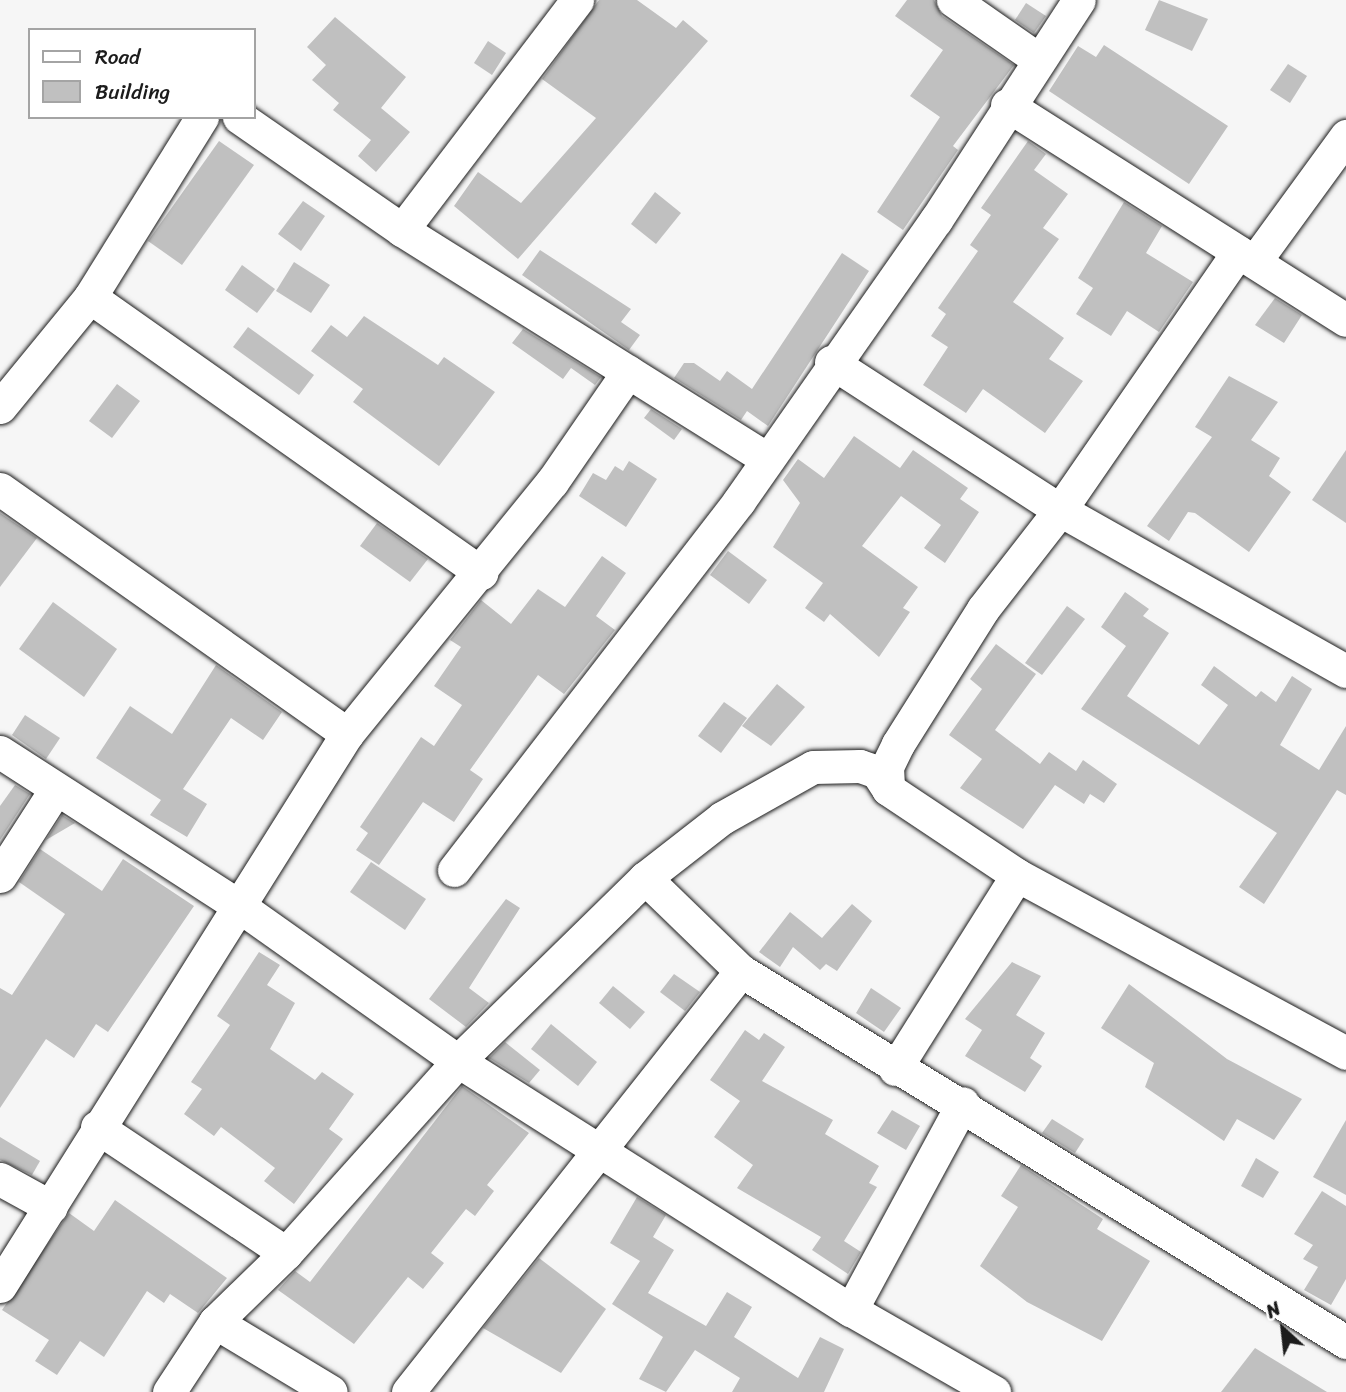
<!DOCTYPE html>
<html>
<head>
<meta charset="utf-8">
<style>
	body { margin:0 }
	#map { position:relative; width:1346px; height:1392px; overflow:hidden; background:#f6f6f6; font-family:Sriracha,sans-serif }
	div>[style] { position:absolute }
	.building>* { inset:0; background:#c0c0c0 }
	.roads { filter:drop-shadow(0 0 2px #1c1c1c) drop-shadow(0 0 2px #1c1c1c) }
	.minor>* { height:33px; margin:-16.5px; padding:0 16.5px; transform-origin:16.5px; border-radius:16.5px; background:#fff }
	span { translate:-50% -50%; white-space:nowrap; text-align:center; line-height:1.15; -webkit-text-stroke:6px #fff; paint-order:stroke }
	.legend { position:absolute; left:28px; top:28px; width:228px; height:91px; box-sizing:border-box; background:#fff; border:2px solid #a4a4a4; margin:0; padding:9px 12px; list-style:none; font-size:21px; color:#1c1c1c }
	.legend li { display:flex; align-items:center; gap:14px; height:35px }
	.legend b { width:35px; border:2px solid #a4a4a4 }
	.north { position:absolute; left:1248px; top:1294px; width:70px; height:70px; -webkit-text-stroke:5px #fff; paint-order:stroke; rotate:333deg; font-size:19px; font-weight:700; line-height:28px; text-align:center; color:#1c1c1c }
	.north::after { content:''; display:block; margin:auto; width:24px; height:32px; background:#1c1c1c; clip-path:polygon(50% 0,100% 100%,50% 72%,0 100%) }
</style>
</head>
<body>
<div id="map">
	<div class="building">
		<div style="clip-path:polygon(599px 0,637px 0,676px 28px,683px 20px,708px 41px,518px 259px,454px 206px,478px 172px,521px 203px,596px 118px,542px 79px)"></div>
		<div style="clip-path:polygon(907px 0,934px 0,942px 16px,1014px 65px,953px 146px,958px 150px,903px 230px,877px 212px,940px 117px,910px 96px,943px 50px,895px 16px)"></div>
		<div style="clip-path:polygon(1159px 0,1208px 19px,1192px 51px,1145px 30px)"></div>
		<div style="clip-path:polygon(1026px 3px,1046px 16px,1034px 33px,1015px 20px)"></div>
		<div style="clip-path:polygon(335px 17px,406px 77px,381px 108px,410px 132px,376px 172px,358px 156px,371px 140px,333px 110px,339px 103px,312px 80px,326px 65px,307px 47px)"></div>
		<div style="clip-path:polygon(488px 41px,506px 53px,492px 75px,474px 63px)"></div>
		<div style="clip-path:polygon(1104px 45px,1228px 126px,1189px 184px,1049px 91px,1078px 46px,1096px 57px)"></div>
		<div style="clip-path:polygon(1288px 64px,1307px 76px,1290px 103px,1270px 90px)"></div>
		<div style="clip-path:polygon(219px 141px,254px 165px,182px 265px,148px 241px)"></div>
		<div style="clip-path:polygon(1028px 141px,1046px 154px,1034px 170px,1068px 194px,1043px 228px,1059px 239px,1013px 302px,1064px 338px,1049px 359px,1083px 381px,1045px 433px,983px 389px,966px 413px,923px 385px,948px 347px,931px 336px,946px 314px,938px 308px,978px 251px,970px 245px,991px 215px,981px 208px)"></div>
		<div style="clip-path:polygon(655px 192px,681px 213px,656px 244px,631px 224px)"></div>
		<div style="clip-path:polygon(303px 201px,325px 216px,301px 251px,278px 234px)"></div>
		<div style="clip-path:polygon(1124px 202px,1162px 226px,1146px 253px,1193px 282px,1159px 332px,1127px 311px,1111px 336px,1076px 314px,1093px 288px,1078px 278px)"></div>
		<div style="clip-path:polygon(540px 250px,631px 309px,621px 322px,640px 335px,629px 350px,522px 275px)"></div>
		<div style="clip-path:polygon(842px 253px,869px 271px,768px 426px,747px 411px,741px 420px,674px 378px,684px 363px,694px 363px,720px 381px,727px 371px,752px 389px)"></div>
		<div style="clip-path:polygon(294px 262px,330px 285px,311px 313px,276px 291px)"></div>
		<div style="clip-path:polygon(242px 265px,275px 289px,257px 313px,225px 290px)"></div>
		<div style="clip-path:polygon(1275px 298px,1302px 315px,1284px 343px,1255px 325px)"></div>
		<div style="clip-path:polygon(364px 316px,438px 365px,444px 357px,495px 392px,439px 466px,353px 402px,363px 389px,311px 351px,331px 325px,347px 337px)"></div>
		<div style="clip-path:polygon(248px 327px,314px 375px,299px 395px,233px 347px)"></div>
		<div style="clip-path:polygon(523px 329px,601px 377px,595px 385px,571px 368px,563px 379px,512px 343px)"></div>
		<div style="clip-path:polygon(1229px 376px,1278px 402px,1251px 440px,1280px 458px,1269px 476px,1291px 492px,1249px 552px,1195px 513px,1188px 512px,1169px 541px,1147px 526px,1212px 437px,1195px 427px)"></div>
		<div style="clip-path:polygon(117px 384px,140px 401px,112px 438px,89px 421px)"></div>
		<div style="clip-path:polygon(651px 409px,682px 429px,674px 440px,644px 418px)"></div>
		<div style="clip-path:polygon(854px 436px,900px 468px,913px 450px,968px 488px,960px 499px,979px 512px,945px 563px,924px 548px,941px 525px,901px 496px,862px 546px,918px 587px,903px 608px,910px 612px,879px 657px,830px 614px,824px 622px,805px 608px,823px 583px,773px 547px,800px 503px,783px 480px,798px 459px,824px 478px)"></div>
		<div style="clip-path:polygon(1346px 450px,1346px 523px,1312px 500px)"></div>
		<div style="clip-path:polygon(629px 461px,657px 479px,626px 527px,579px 496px,593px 473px,606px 480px,615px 466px,623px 471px)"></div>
		<div style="clip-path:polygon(0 513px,37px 538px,0 587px)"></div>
		<div style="clip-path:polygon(377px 523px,428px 559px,410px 582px,360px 546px)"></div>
		<div style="clip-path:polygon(728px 551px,767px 580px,749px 604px,710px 575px)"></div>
		<div style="clip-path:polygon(602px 556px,626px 573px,596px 616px,615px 630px,564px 694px,538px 675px,470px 770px,483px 779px,454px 822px,423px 802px,379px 865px,356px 850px,368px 833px,360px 827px,421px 737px,434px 746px,462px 705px,434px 686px,461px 647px,450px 640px,481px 600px,511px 624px,538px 589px,565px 607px)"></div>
		<div style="clip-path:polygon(1125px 592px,1149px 609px,1143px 616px,1169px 633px,1127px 696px,1199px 745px,1228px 705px,1201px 685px,1214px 666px,1256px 697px,1261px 691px,1276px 702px,1292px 676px,1312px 689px,1280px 745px,1319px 770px,1346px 726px,1346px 795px,1337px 790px,1264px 904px,1239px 887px,1277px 833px,1081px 709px,1126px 646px,1101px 627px)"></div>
		<div style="clip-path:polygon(53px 602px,117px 649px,84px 697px,19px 649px)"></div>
		<div style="clip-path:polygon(1067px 606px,1085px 619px,1042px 675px,1025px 663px)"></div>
		<div style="clip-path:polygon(996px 644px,1036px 674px,995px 730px,1040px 764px,1049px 752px,1076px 771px,1083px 760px,1117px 784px,1104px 803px,1090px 794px,1084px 804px,1055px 785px,1023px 829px,960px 788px,982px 759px,949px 735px,982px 689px,970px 679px)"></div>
		<div style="clip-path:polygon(216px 665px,282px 712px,263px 740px,231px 718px,183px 789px,207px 804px,187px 837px,150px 815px,161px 800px,96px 758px,130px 706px,172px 734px)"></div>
		<div style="clip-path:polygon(777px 684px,805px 707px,771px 746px,742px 726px)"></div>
		<div style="clip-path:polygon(724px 702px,747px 718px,721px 753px,698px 736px)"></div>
		<div style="clip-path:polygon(25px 715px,60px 738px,46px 759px,12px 735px)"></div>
		<div style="clip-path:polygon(15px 785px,30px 794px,0 840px,0 806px)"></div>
		<div style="clip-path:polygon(62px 815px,75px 823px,46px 840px)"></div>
		<div style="clip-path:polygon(40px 849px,102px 891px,123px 859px,194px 906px,108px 1032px,96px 1024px,74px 1058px,46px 1039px,0 1108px,0 988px,12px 995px,65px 914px,19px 882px)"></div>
		<div style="clip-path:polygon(371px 862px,426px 899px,405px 930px,350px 892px)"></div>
		<div style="clip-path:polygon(506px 899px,520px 908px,469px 988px,489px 1003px,466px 1027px,429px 999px)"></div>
		<div style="clip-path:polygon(852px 904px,872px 921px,837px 971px,826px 964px,820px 970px,793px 947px,780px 967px,759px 952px,790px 912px,822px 938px)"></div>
		<div style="clip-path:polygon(259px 952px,280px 965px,267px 985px,295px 1003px,270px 1049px,315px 1080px,322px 1072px,354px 1094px,329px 1129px,343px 1139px,294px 1204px,264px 1181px,275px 1168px,221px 1127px,214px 1136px,184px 1114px,202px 1089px,191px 1082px,230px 1025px,217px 1016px)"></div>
		<div style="clip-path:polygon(1012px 962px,1041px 976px,1016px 1015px,1045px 1033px,1030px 1058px,1042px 1066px,1025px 1092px,965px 1056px,982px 1030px,965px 1019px)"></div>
		<div style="clip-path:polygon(674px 974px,700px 992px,685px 1011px,660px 992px)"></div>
		<div style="clip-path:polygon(1129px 984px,1227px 1059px,1302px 1099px,1274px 1140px,1237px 1119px,1224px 1141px,1145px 1087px,1154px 1063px,1101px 1028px)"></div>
		<div style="clip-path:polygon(613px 986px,645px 1012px,630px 1029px,599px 1003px)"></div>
		<div style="clip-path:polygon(871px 988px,901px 1008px,884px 1032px,856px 1013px)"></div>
		<div style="clip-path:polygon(551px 1024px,597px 1062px,578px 1086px,531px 1049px)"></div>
		<div style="clip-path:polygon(745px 1030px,759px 1040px,764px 1033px,785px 1047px,762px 1081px,833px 1120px,825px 1134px,879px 1166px,869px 1183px,877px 1187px,844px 1241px,861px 1252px,848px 1274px,812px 1250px,821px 1237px,737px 1188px,753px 1165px,714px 1137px,740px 1101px,710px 1080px)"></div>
		<div style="clip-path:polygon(505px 1042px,540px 1070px,529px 1083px,489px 1058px)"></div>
		<div style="clip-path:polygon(462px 1086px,529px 1133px,487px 1185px,494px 1191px,475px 1216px,466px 1209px,431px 1253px,444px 1263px,423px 1289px,408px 1277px,354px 1344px,278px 1290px,295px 1271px,310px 1282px)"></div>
		<div style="clip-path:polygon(892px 1110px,920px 1126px,906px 1150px,877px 1133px)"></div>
		<div style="clip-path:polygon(1052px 1119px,1084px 1139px,1075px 1153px,1042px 1133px)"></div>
		<div style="clip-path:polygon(1346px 1120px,1346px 1195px,1313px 1177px)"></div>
		<div style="clip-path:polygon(0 1137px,40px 1161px,32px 1175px,0 1160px)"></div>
		<div style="clip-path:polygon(1256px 1158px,1279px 1172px,1263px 1198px,1241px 1186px)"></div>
		<div style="clip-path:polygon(1021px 1165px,1103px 1219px,1097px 1229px,1150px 1261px,1102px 1341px,1027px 1302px,980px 1266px,1018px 1207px,1001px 1196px)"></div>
		<div style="clip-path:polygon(1322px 1191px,1346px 1206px,1346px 1279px,1331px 1305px,1304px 1290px,1318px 1267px,1303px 1259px,1313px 1245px,1294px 1234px)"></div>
		<div style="clip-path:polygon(637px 1197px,666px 1215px,653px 1237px,674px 1250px,648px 1293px,706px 1326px,727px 1292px,752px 1307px,734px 1337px,798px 1378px,820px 1337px,844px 1349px,824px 1392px,732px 1392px,740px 1378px,695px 1350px,666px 1392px,639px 1379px,663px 1337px,612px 1304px,640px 1261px,610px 1243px)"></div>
		<div style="clip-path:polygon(115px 1200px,227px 1278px,198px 1313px,170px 1294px,164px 1303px,147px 1291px,104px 1357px,80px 1341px,57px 1375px,35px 1361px,49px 1340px,2px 1310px,69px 1213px,94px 1231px)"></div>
		<div style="clip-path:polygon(539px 1258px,606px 1309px,561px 1373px,483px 1328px)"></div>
		<div style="clip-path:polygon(1255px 1348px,1327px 1392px,1221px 1392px)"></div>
	</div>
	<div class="roads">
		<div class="minor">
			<div style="left:953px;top:0;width:103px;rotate:34.8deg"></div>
			<div style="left:1007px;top:105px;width:401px;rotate:32.4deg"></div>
			<div style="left:239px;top:117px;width:198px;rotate:34.7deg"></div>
			<div style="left:402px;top:230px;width:431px;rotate:32.1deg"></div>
			<div style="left:402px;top:230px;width:289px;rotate:-52.7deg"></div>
			<div style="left:1238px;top:252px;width:313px;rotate:124.6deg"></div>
			<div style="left:1060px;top:510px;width:125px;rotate:127.9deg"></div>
			<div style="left:983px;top:609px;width:160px;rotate:122.2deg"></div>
			<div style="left:898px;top:744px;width:25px;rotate:116deg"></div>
			<div style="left:887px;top:767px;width:22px;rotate:87deg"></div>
			<div style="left:888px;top:789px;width:155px;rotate:33.7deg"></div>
			<div style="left:1017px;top:875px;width:374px;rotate:28.4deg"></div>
			<div style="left:1255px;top:261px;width:155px;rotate:-53.9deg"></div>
			<div style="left:90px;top:297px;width:479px;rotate:35.2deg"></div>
			<div style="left:831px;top:362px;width:273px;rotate:32.9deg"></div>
			<div style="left:1060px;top:510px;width:328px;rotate:29.4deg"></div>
			<div style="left:0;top:407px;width:142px;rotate:-50.7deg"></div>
			<div style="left:90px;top:297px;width:212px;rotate:-58.1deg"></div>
			<div style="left:0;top:489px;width:425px;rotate:35.2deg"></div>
			<div style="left:0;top:752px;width:284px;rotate:32.8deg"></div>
			<div style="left:239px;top:906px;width:268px;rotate:35.3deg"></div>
			<div style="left:458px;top:1061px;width:465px;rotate:32.4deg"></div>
			<div style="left:851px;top:1310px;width:165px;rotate:29.8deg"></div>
			<div style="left:454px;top:870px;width:466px;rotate:-52.3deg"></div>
			<div style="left:739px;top:501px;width:343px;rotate:-55deg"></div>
			<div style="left:936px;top:220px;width:262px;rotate:-57deg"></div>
			<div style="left:0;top:876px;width:100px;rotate:-57.3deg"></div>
			<div style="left:645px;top:878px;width:134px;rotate:44.1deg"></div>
			<div style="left:741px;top:971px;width:710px;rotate:31.52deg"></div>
			<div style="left:895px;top:1069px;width:229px;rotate:-57.8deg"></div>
			<div style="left:97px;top:1127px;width:227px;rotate:33.7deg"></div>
			<div style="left:0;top:1179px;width:58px;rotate:28.8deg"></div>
			<div style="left:0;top:1286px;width:652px;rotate:-57.85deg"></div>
			<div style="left:347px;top:734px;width:325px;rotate:-50.9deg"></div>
			<div style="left:552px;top:482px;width:134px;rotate:-55.4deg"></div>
			<div style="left:851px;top:1310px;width:235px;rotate:-61.6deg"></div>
			<div style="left:215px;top:1322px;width:99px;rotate:-44.2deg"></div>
			<div style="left:286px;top:1253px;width:258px;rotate:-48.1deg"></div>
			<div style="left:458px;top:1061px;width:262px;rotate:-44.4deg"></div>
			<div style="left:645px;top:878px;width:98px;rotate:-37.9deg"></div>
			<div style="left:722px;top:818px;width:104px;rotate:-29.3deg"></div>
			<div style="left:813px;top:767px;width:47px;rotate:-1.2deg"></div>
			<div style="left:860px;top:766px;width:18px;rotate:19deg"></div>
			<div style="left:877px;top:772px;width:20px;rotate:57deg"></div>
			<div style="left:169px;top:1392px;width:84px;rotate:-56.7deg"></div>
			<div style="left:215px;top:1322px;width:135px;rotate:31.1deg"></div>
			<div style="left:408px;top:1392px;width:537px;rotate:-51.66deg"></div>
		</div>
	</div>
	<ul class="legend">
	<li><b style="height:9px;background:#fff"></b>Road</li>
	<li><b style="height:19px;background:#c0c0c0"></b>Building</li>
	</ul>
	<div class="north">N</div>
</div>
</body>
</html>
